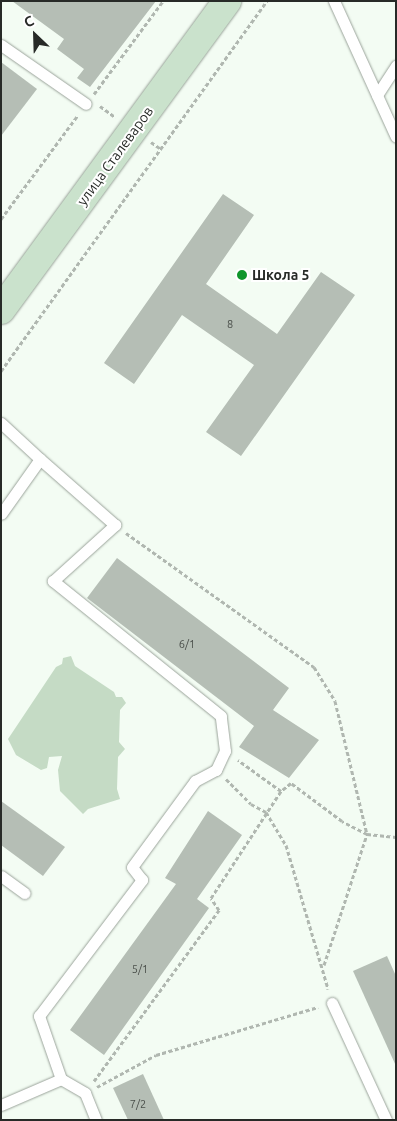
<!DOCTYPE html>
<html>
<head>
<meta charset="utf-8">
<style>
	body { margin:0 }
	#map { position:relative; width:397px; height:1121px; overflow:hidden; background:#f3fcf3; font-family:Ubuntu,sans-serif }
	div>[style] { position:absolute }
	.green>* { inset:0; background:#c5dbc5 }
	.building>* { inset:0; background:#b5beb5 }
	.path>* { height:3px; margin-top:-1.5px; transform-origin:0; background:repeating-linear-gradient(90deg,#b0b7b0 0 4px,transparent 0 6.5px) }
	.roads { filter:drop-shadow(0 0 1px #9ba49b) drop-shadow(0 0 1px #9ba49b) }
	.service>* { height:11px; margin:-5.5px; padding:0 5.5px; transform-origin:5.5px; border-radius:5.5px; background:#fff }
	.secondary>* { height:28px; margin:-14px; padding:0 14px; transform-origin:14px; border-radius:14px; background:#cae2cc }
	.dots>* { width:14px; height:14px; translate:-50% -50%; box-sizing:border-box; border:2px solid #fff; border-radius:50% }
	span { translate:-50% -50%; white-space:nowrap; text-align:center; line-height:1.15; -webkit-text-stroke:4px #fff; paint-order:stroke }
	.number-label { font-size:11px; color:#4a4f4a }
	.number-label span { -webkit-text-stroke-width:0 }
	.street-label { font-size:14px; color:#272a27 }
	.poi-label { font-size:14px; color:#272a27; font-weight:700 }
	.left { translate:0 -50%; text-align:left }
	.frame { position:absolute; inset:0; border:2px solid #272a27; pointer-events:none }
	.north { position:absolute; left:10px; top:10px; width:50px; height:50px; -webkit-text-stroke:4px #fff; paint-order:stroke; rotate:336deg; font-size:14px; font-weight:700; line-height:20px; text-align:center; color:#272a27 }
	.north::after { content:''; display:block; margin:auto; width:18px; height:22px; background:#272a27; clip-path:polygon(50% 0,100% 100%,50% 72%,0 100%) }
</style>
</head>
<body>
<div id="map">
	<div class="green">
		<div style="clip-path:polygon(71px 656px,75px 666px,114px 692px,116px 697px,122px 697px,126px 703px,120px 710px,119px 742px,125px 749px,118px 757px,117px 789px,120px 799px,88px 809px,83px 814px,60px 791px,58px 770px,62px 756px,49px 757px,47px 768px,41px 770px,16px 755px,8px 739px,56px 667px,62px 664px,63px 658px)"></div>
	</div>
	<div class="building">
		<div style="clip-path:polygon(12px 1px,156px 1px,90px 87px,77px 78px,84px 69px,57px 49px,64px 39px)"></div>
		<div style="clip-path:polygon(1px 62px,37px 89px,1px 136px)"></div>
		<div style="clip-path:polygon(223px 194px,254px 215px,206px 284px,277px 334px,321px 272px,355px 295px,241px 456px,206px 432px,254px 365px,182px 315px,134px 384px,104px 363px)"></div>
		<div style="clip-path:polygon(117px 558px,289px 688px,273px 710px,319px 740px,289px 778px,239px 747px,254px 726px,87px 598px)"></div>
		<div style="clip-path:polygon(1px 801px,65px 847px,43px 876px,1px 845px)"></div>
		<div style="clip-path:polygon(208px 811px,242px 835px,197px 899px,209px 908px,104px 1055px,70px 1030px,176px 884px,165px 878px)"></div>
		<div style="clip-path:polygon(387px 956px,396px 976px,396px 1066px,353px 971px)"></div>
		<div style="clip-path:polygon(143px 1074px,164px 1120px,128px 1120px,113px 1088px)"></div>
	</div>
	<div class="path">
		<div style="left:94px;top:94px;width:116px;rotate:-53.4deg"></div>
		<div style="left:100px;top:106px;width:19px;rotate:36deg"></div>
		<div style="left:151px;top:142px;width:12px;rotate:35deg"></div>
		<div style="left:1px;top:219px;width:129px;rotate:-53.5deg"></div>
		<div style="left:1px;top:371px;width:456px;rotate:-54.3deg"></div>
		<div style="left:126px;top:533px;width:231px;rotate:35.5deg"></div>
		<div style="left:314px;top:667px;width:40px;rotate:58deg"></div>
		<div style="left:335px;top:701px;width:137px;rotate:76.5deg"></div>
		<div style="left:367px;top:834px;width:28px;rotate:-153deg"></div>
		<div style="left:342px;top:821px;width:64px;rotate:-143.3deg"></div>
		<div style="left:291px;top:783px;width:13px;rotate:141deg"></div>
		<div style="left:281px;top:791px;width:53px;rotate:-144.2deg"></div>
		<div style="left:226px;top:779px;width:35px;rotate:45deg"></div>
		<div style="left:251px;top:804px;width:17px;rotate:28deg"></div>
		<div style="left:266px;top:812px;width:39px;rotate:59deg"></div>
		<div style="left:286px;top:845px;width:150px;rotate:73.7deg"></div>
		<div style="left:324px;top:965px;width:138px;rotate:-71.8deg"></div>
		<div style="left:367px;top:834px;width:29px;rotate:6deg"></div>
		<div style="left:94px;top:1081px;width:212px;rotate:-53.8deg"></div>
		<div style="left:219px;top:910px;width:14px;rotate:-124deg"></div>
		<div style="left:211px;top:898px;width:128px;rotate:-56.8deg"></div>
		<div style="left:97px;top:1087px;width:67px;rotate:-28.5deg"></div>
		<div style="left:156px;top:1055px;width:169px;rotate:-16.5deg"></div>
	</div>
	<div class="roads">
		<div class="service">
			<div style="left:334px;top:1px;width:149px;rotate:65.5deg"></div>
			<div style="left:1px;top:45px;width:103px;rotate:34.8deg"></div>
			<div style="left:377px;top:95px;width:35px;rotate:-57deg"></div>
			<div style="left:1px;top:423px;width:53px;rotate:42.7deg"></div>
			<div style="left:40px;top:459px;width:67px;rotate:125.3deg"></div>
			<div style="left:1px;top:876px;width:29px;rotate:36deg"></div>
			<div style="left:332px;top:1003px;width:129px;rotate:65.2deg"></div>
			<div style="left:61px;top:1079px;width:28px;rotate:30deg"></div>
			<div style="left:85px;top:1093px;width:29px;rotate:68deg"></div>
			<div style="left:1px;top:1105px;width:65px;rotate:-23.4deg"></div>
			<div style="left:61px;top:1079px;width:67px;rotate:-109.2deg"></div>
			<div style="left:39px;top:1016px;width:171px;rotate:-52.9deg"></div>
			<div style="left:142px;top:880px;width:16px;rotate:-128deg"></div>
			<div style="left:132px;top:867px;width:107px;rotate:-53.8deg"></div>
			<div style="left:195px;top:781px;width:24px;rotate:-28deg"></div>
			<div style="left:216px;top:770px;width:21px;rotate:-65deg"></div>
			<div style="left:225px;top:751px;width:35px;rotate:-97deg"></div>
			<div style="left:221px;top:716px;width:216px;rotate:-141.2deg"></div>
			<div style="left:53px;top:581px;width:84px;rotate:-42.1deg"></div>
			<div style="left:115px;top:525px;width:100px;rotate:-138.7deg"></div>
		</div>
		<div class="secondary">
			<div style="left:1px;top:310px;width:383px;rotate:-53.8deg"></div>
		</div>
	</div>
	<div class="dots">
		<div style="left:242px;top:275px;background:#0f962b"></div>
	</div>
	<div class="number-label">
		<span style="left:230px;top:324px">8</span>
		<span style="left:187px;top:644px">6/1</span>
		<span style="left:140px;top:969px">5/1</span>
		<span style="left:138px;top:1104px">7/2</span>
	</div>
	<div class="street-label">
		<span style="left:115px;top:156px;rotate:-54deg">улица Сталеваров</span>
	</div>
	<div class="poi-label">
		<span class="left" style="left:252px;top:275px">Школа 5</span>
	</div>
	<div class="frame"></div>
	<div class="north">С</div>
</div>
</body>
</html>
